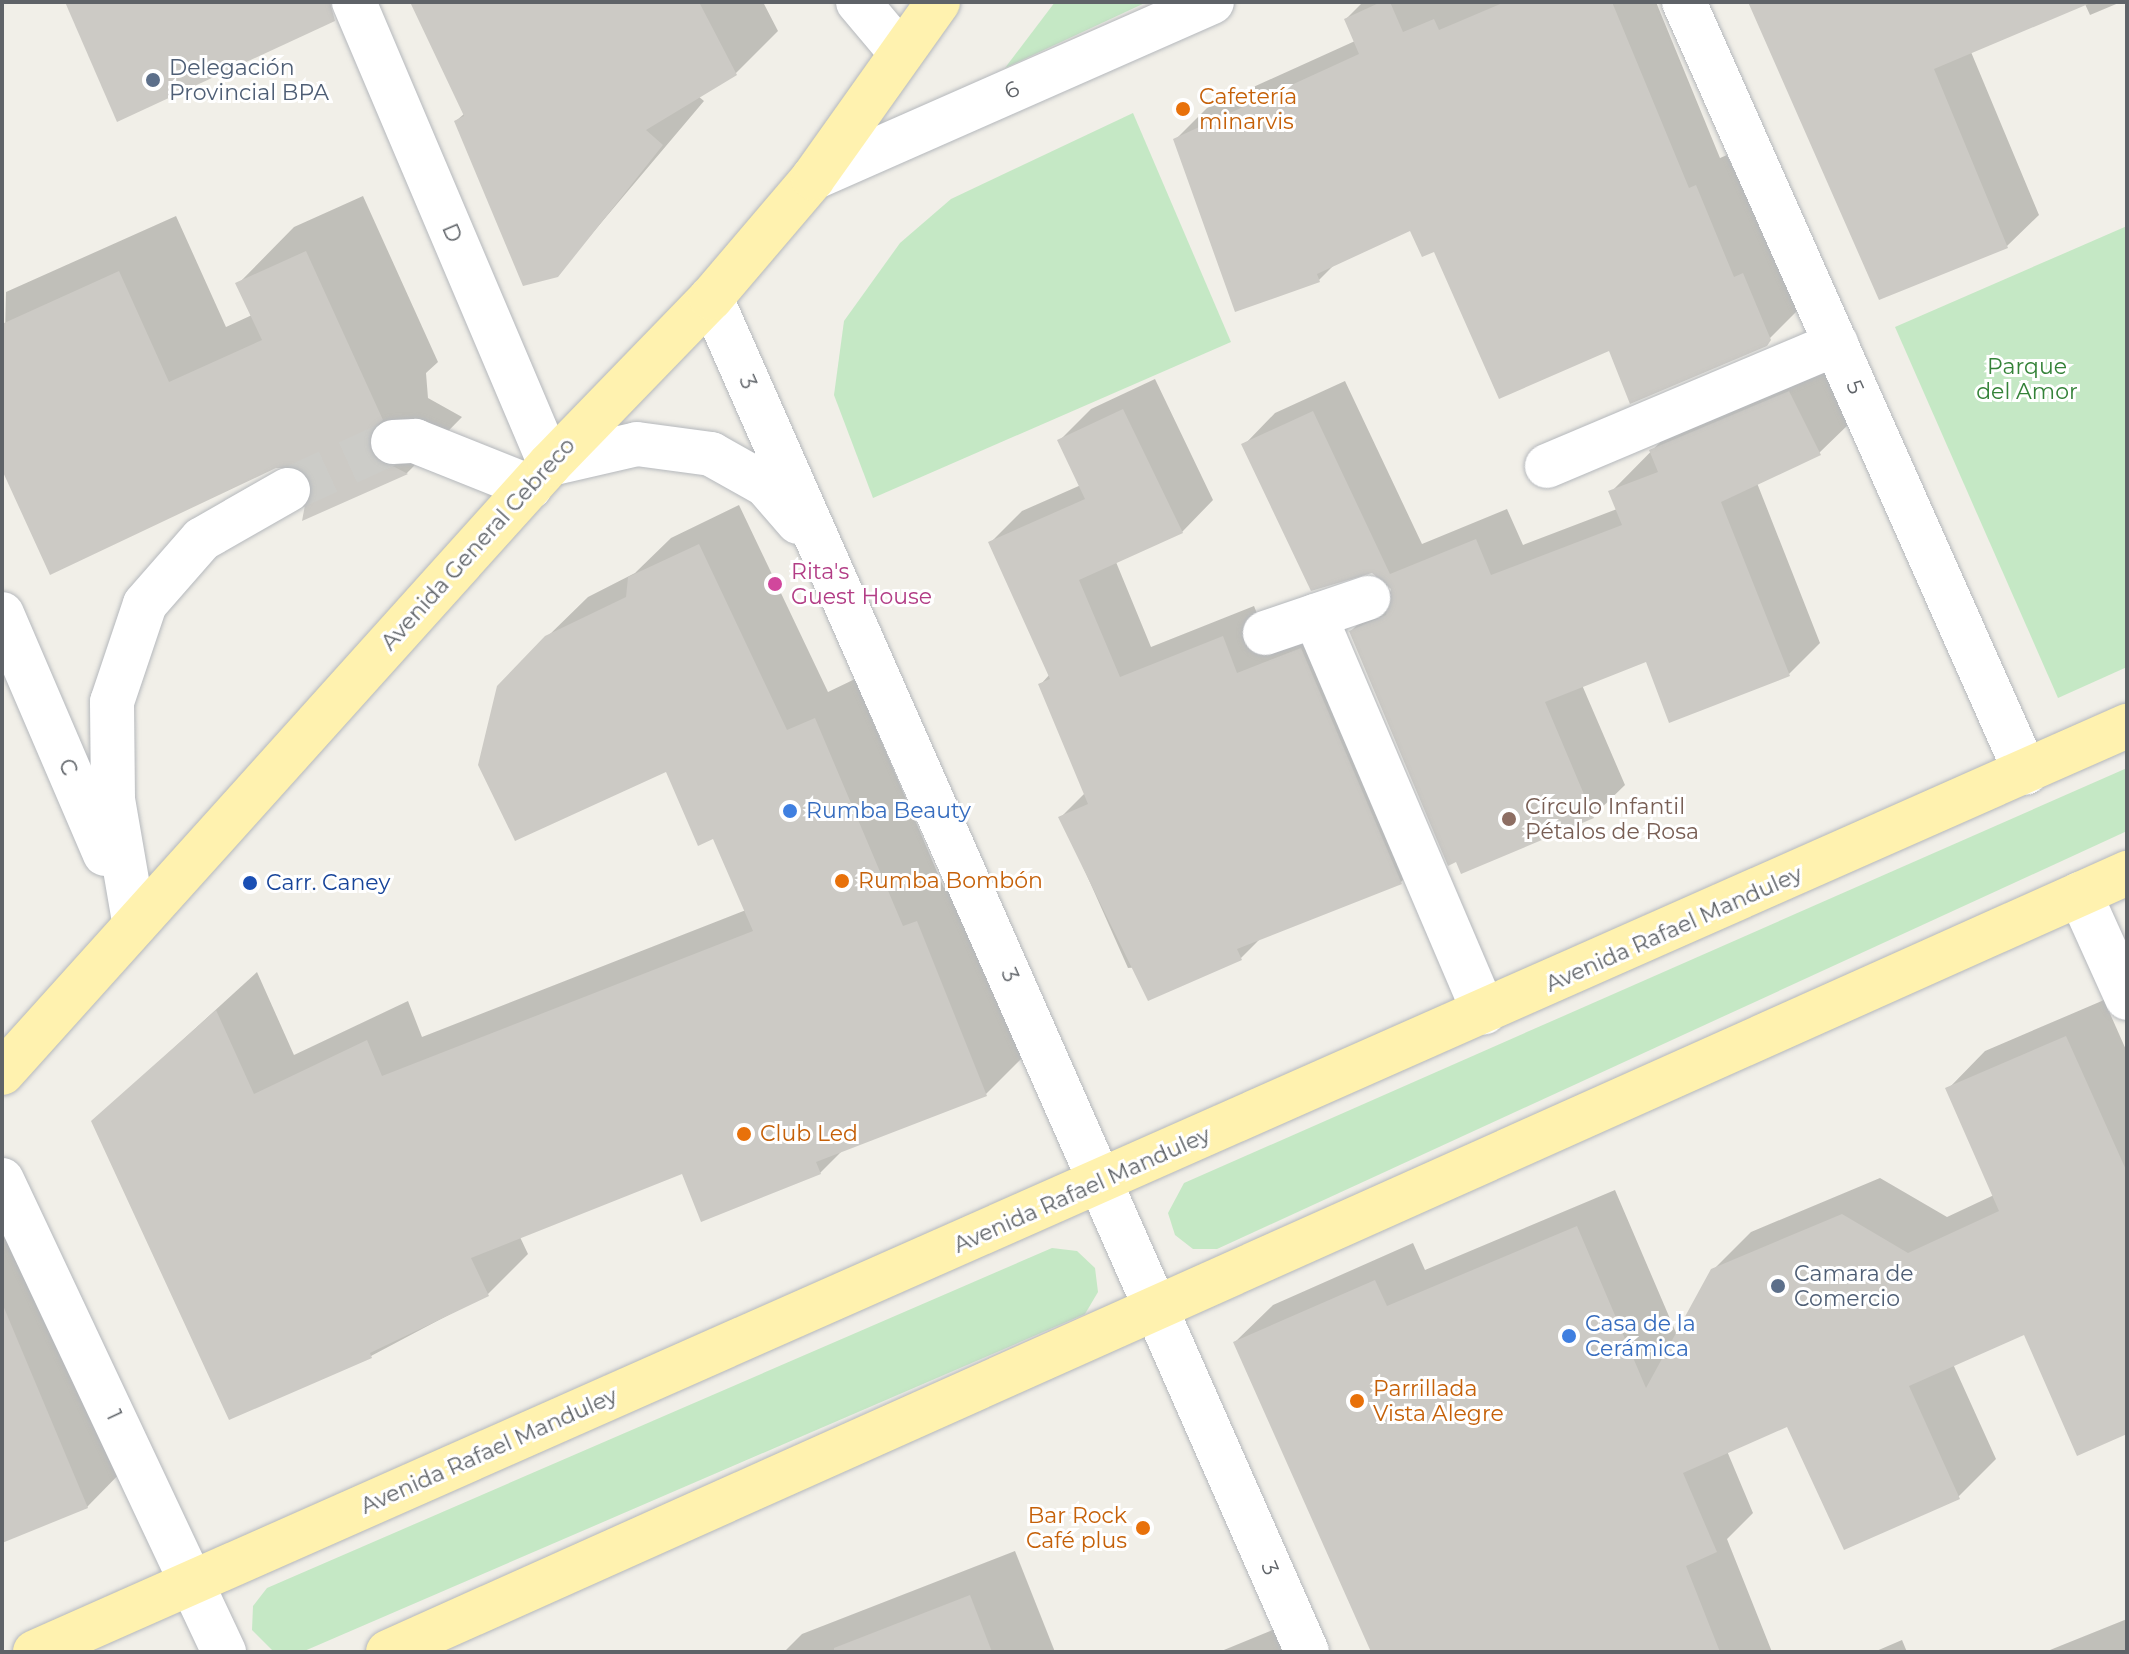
<!DOCTYPE html>
<html>
<head>
<meta charset="utf-8">
<style>
	body { margin:0 }
	#map { position:relative; width:2129px; height:1654px; overflow:hidden; background:#f1efe8; font-family:Montserrat,sans-serif }
	div>[style] { position:absolute }
	.green>* { inset:0; background:#c5e8c5 }
	.shadow>* { inset:0; background:#0003 }
	.building>* { inset:0; background:#cccac5 }
	.minor-tunnel>* { height:44px; margin-top:-22px; transform-origin:0; background:repeating-linear-gradient(90deg,#ccccc8 0 44px,transparent 0 66px) }
	.roads { filter:drop-shadow(0 0 2px #b5b8bc) drop-shadow(0 0 2px #b5b8bc) }
	.minor>* { height:44px; margin:-22px; padding:0 22px; transform-origin:22px; border-radius:22px; background:#fff }
	.major>* { height:44px; margin:-22px; padding:0 22px; transform-origin:22px; border-radius:22px; background:#fff2af }
	.dots>* { width:22px; height:22px; translate:-50% -50%; box-sizing:border-box; border:4px solid #fff; border-radius:50% }
	span { translate:-50% -50%; white-space:nowrap; text-align:center; line-height:1.15; -webkit-text-stroke:6px #fff; paint-order:stroke }
	.service-label { font-size:22px; color:#4e5e75 }
	.left { translate:0 -50%; text-align:left }
	.street-label { font-size:22px; color:#5f6368 }
	.food-label { font-size:22px; color:#c56008 }
	.right { translate:-100% -50%; text-align:right }
	.park-label { font-size:22px; color:#348238 }
	.hotel-label { font-size:22px; color:#b23c85 }
	.education-label { font-size:22px; color:#785e54 }
	.shop-label { font-size:22px; color:#366cbe }
	.transit-label { font-size:22px; color:#164399 }
	.frame { position:absolute; inset:0; border:4px solid #5f6368; pointer-events:none }
</style>
</head>
<body>
<div id="map">
	<div class="green">
		<div style="clip-path:polygon(1055px 2px,1147px 2px,1005px 68px)"></div>
		<div style="clip-path:polygon(1133px 113px,1231px 342px,873px 498px,834px 395px,844px 321px,900px 243px,951px 199px)"></div>
		<div style="clip-path:polygon(2127px 226px,2127px 667px,2058px 698px,1895px 327px)"></div>
		<div style="clip-path:polygon(2127px 768px,2127px 831px,1217px 1249px,1193px 1249px,1175px 1235px,1168px 1213px,1184px 1183px)"></div>
		<div style="clip-path:polygon(1052px 1248px,1077px 1251px,1095px 1268px,1098px 1292px,1085px 1314px,302px 1652px,274px 1652px,252px 1630px,253px 1606px,267px 1588px)"></div>
	</div>
	<div class="shadow">
		<div style="clip-path:polygon(416px 2px,763px 2px,778px 31px,736px 73px,698px 96px,704px 101px,557px 275px,456px 121px,465px 113px)"></div>
		<div style="clip-path:polygon(1363px 2px,1656px 2px,1720px 158px,1727px 155px,1801px 307px,1770px 338px,1610px 349px,1411px 228px,1337px 262px,1319px 280px,1176px 139px,1207px 108px,1355px 41px,1346px 19px)"></div>
		<div style="clip-path:polygon(1752px 2px,2121px 2px,2090px 15px,2085px 4px,1971px 52px,2039px 215px,2007px 246px,1880px 298px)"></div>
		<div style="clip-path:polygon(363px 196px,438px 362px,426px 373px,428px 398px,462px 417px,407px 473px,305px 518px,312px 478px,301px 466px,2px 465px,6px 292px,176px 216px,226px 327px,252px 315px,238px 284px,294px 227px)"></div>
		<div style="clip-path:polygon(1821px 361px,1851px 422px,1819px 453px,1757px 483px,1820px 643px,1789px 674px,1647px 660px,1582px 685px,1625px 785px,1593px 816px,1351px 631px,1394px 588px,1244px 445px,1275px 413px,1345px 381px,1422px 544px,1507px 509px,1523px 545px,1617px 509px,1611px 492px,1683px 419px)"></div>
		<div style="clip-path:polygon(1155px 379px,1213px 500px,1182px 532px,1116px 562px,1151px 647px,1254px 606px,1269px 643px,1333px 617px,1432px 851px,1401px 882px,1262px 937px,1241px 958px,1128px 968px,1061px 817px,1085px 793px,1041px 684px,1050px 674px,991px 542px,1022px 511px,1081px 485px,1060px 440px,1091px 409px)"></div>
		<div style="clip-path:polygon(739px 505px,828px 692px,855px 679px,944px 888px,958px 882px,1026px 1054px,986px 1094px,844px 1149px,820px 1173px,683px 1171px,520px 1237px,528px 1254px,488px 1294px,371px 1356px,230px 1418px,94px 1121px,257px 972px,294px 1055px,408px 1001px,422px 1037px,746px 910px,714px 836px,667px 769px,546px 638px,588px 597px,635px 573px,671px 538px)"></div>
		<div style="clip-path:polygon(2104px 1000px,2127px 1052px,2127px 1432px,2025px 1332px,1953px 1364px,1996px 1459px,1958px 1497px,1788px 1424px,1727px 1451px,1753px 1513px,1727px 1539px,1772px 1652px,1377px 1652px,1235px 1342px,1273px 1305px,1413px 1243px,1425px 1270px,1615px 1190px,1677px 1335px,1713px 1270px,1751px 1232px,1880px 1178px,1947px 1217px,1994px 1195px,1948px 1089px,1985px 1051px)"></div>
		<div style="clip-path:polygon(30px 1216px,132px 1461px,87px 1507px,2px 1541px,2px 1235px)"></div>
		<div style="clip-path:polygon(1015px 1551px,1055px 1652px,784px 1652px,802px 1634px)"></div>
		<div style="clip-path:polygon(1299px 1619px,1311px 1652px,1219px 1652px)"></div>
		<div style="clip-path:polygon(2127px 1619px,2127px 1652px,2045px 1652px)"></div>
		<div style="clip-path:polygon(1902px 1640px,1907px 1652px,1874px 1652px)"></div>
	</div>
	<div class="building">
		<div style="clip-path:polygon(65px 2px,330px 2px,335px 21px,117px 122px)"></div>
		<div style="clip-path:polygon(410px 2px,699px 2px,737px 75px,646px 130px,663px 145px,558px 277px,523px 286px,454px 121px,464px 116px)"></div>
		<div style="clip-path:polygon(1381px 2px,1390px 2px,1403px 32px,1434px 19px,1439px 30px,1505px 2px,1612px 2px,1689px 188px,1696px 185px,1734px 277px,1743px 273px,1771px 340px,1767px 346px,1630px 404px,1609px 351px,1499px 399px,1434px 252px,1422px 257px,1410px 231px,1317px 274px,1320px 282px,1235px 312px,1173px 139px,1359px 54px,1344px 19px)"></div>
		<div style="clip-path:polygon(1748px 2px,2093px 2px,1934px 69px,2008px 248px,1879px 300px)"></div>
		<div style="clip-path:polygon(306px 251px,383px 420px,371px 431px,372px 455px,408px 474px,302px 521px,310px 478px,300px 468px,276px 468px,50px 575px,2px 470px,2px 324px,119px 271px,169px 382px,262px 340px,235px 283px)"></div>
		<div style="clip-path:polygon(1789px 391px,1821px 455px,1721px 502px,1790px 676px,1669px 723px,1646px 662px,1545px 702px,1594px 818px,1461px 874px,1456px 862px,1448px 866px,1349px 631px,1386px 615px,1391px 589px,1372px 573px,1311px 591px,1241px 444px,1313px 411px,1390px 574px,1476px 539px,1491px 575px,1622px 525px,1608px 491px,1658px 472px,1649px 450px)"></div>
		<div style="clip-path:polygon(1123px 409px,1183px 533px,1079px 580px,1120px 677px,1223px 636px,1237px 673px,1301px 648px,1402px 884px,1237px 949px,1242px 960px,1148px 1001px,1058px 817px,1088px 804px,1038px 684px,1050px 679px,988px 542px,1085px 499px,1057px 440px)"></div>
		<div style="clip-path:polygon(699px 544px,787px 730px,815px 718px,903px 926px,917px 921px,987px 1096px,816px 1162px,821px 1174px,701px 1222px,682px 1174px,471px 1258px,489px 1296px,370px 1353px,372px 1358px,229px 1420px,91px 1121px,216px 1010px,254px 1094px,367px 1040px,382px 1076px,753px 931px,713px 839px,698px 846px,666px 772px,515px 841px,478px 765px,497px 686px,545px 636px,626px 597px,628px 577px)"></div>
		<div style="clip-path:polygon(2066px 1036px,2127px 1172px,2127px 1434px,2077px 1456px,2024px 1335px,1909px 1386px,1960px 1499px,1844px 1550px,1787px 1427px,1683px 1473px,1717px 1552px,1686px 1566px,1720px 1652px,1371px 1652px,1233px 1342px,1375px 1280px,1387px 1306px,1577px 1226px,1646px 1388px,1711px 1269px,1842px 1214px,1908px 1253px,1999px 1211px,1945px 1088px)"></div>
		<div style="clip-path:polygon(2px 1303px,88px 1508px,2px 1543px)"></div>
		<div style="clip-path:polygon(970px 1595px,992px 1652px,834px 1652px,834px 1648px)"></div>
	</div>
	<div class="minor-tunnel">
		<div style="left:288px;top:490px;width:115px;rotate:-24.6deg"></div>
	</div>
	<div class="roads">
		<div class="minor">
			<div style="left:354px;top:2px;width:502px;rotate:67.01deg"></div>
			<div style="left:550px;top:464px;width:89px;rotate:-12.9deg"></div>
			<div style="left:637px;top:444px;width:75px;rotate:7.7deg"></div>
			<div style="left:711px;top:454px;width:63px;rotate:29.4deg"></div>
			<div style="left:766px;top:485px;width:49px;rotate:49.1deg"></div>
			<div style="left:858px;top:2px;width:67px;rotate:49.9deg"></div>
			<div style="left:1684px;top:2px;width:843px;rotate:66.08deg"></div>
			<div style="left:813px;top:178px;width:436px;rotate:-23.8deg"></div>
			<div style="left:711px;top:298px;width:1479px;rotate:66.24deg"></div>
			<div style="left:393px;top:442px;width:22px;rotate:-3deg"></div>
			<div style="left:415px;top:441px;width:124px;rotate:21.8deg"></div>
			<div style="left:1547px;top:466px;width:314px;rotate:-22.9deg"></div>
			<div style="left:2px;top:614px;width:261px;rotate:66.8deg"></div>
			<div style="left:1315px;top:616px;width:431px;rotate:66.9deg"></div>
			<div style="left:1265px;top:633px;width:109px;rotate:-18.8deg"></div>
			<div style="left:2080px;top:894px;width:114px;rotate:65.7deg"></div>
			<div style="left:134px;top:921px;width:124px;rotate:-99.8deg"></div>
			<div style="left:113px;top:799px;width:97px;rotate:-90.6deg"></div>
			<div style="left:112px;top:702px;width:103px;rotate:-71.4deg"></div>
			<div style="left:145px;top:604px;width:86px;rotate:-48.8deg"></div>
			<div style="left:202px;top:539px;width:99px;rotate:-29.7deg"></div>
			<div style="left:2px;top:1180px;width:522px;rotate:64.81deg"></div>
		</div>
		<div class="major">
			<div style="left:2px;top:1073px;width:819px;rotate:-48.02deg"></div>
			<div style="left:550px;top:464px;width:231px;rotate:-45.9deg"></div>
			<div style="left:711px;top:298px;width:157px;rotate:-49.6deg"></div>
			<div style="left:813px;top:178px;width:216px;rotate:-54.6deg"></div>
			<div style="left:35px;top:1652px;width:2288px;rotate:-23.88deg"></div>
			<div style="left:388px;top:1652px;width:1906px;rotate:-24.13deg"></div>
		</div>
	</div>
	<div class="dots">
		<div style="left:153px;top:80px;background:#5c6f8a"></div>
		<div style="left:1183px;top:109px;background:#e8710a"></div>
		<div style="left:775px;top:584px;background:#d1479c"></div>
		<div style="left:790px;top:811px;background:#3f7fe0"></div>
		<div style="left:1509px;top:819px;background:#8d6e63"></div>
		<div style="left:842px;top:881px;background:#e8710a"></div>
		<div style="left:250px;top:883px;background:#1a4fb4"></div>
		<div style="left:744px;top:1134px;background:#e8710a"></div>
		<div style="left:1778px;top:1286px;background:#5c6f8a"></div>
		<div style="left:1569px;top:1336px;background:#3f7fe0"></div>
		<div style="left:1357px;top:1401px;background:#e8710a"></div>
		<div style="left:1143px;top:1528px;background:#e8710a"></div>
	</div>
	<div class="service-label">
		<span class="left" style="left:169px;top:80px">Delegación<br>Provincial BPA</span>
		<span class="left" style="left:1794px;top:1286px">Camara de<br>Comercio</span>
	</div>
	<div class="street-label">
		<span style="left:1012px;top:90px;rotate:-24deg">6</span>
		<span style="left:452px;top:233px;rotate:67deg">D</span>
		<span style="left:748px;top:382px;rotate:66deg">3</span>
		<span style="left:1855px;top:387px;rotate:66deg">5</span>
		<span style="left:478px;top:544px;rotate:-48deg">Avenida General Cebreco</span>
		<span style="left:68px;top:767px;rotate:67deg">C</span>
		<span style="left:1674px;top:929px;rotate:-24deg">Avenida Rafael Manduley</span>
		<span style="left:1010px;top:975px;rotate:66deg">3</span>
		<span style="left:1082px;top:1190px;rotate:-24deg">Avenida Rafael Manduley</span>
		<span style="left:114px;top:1415px;rotate:65deg">1</span>
		<span style="left:489px;top:1451px;rotate:-24deg">Avenida Rafael Manduley</span>
		<span style="left:1270px;top:1568px;rotate:67deg">3</span>
	</div>
	<div class="food-label">
		<span class="left" style="left:1199px;top:109px">Cafetería<br>minarvis</span>
		<span class="left" style="left:858px;top:881px">Rumba Bombón</span>
		<span class="left" style="left:760px;top:1134px">Club Led</span>
		<span class="left" style="left:1373px;top:1401px">Parrillada<br>Vista Alegre</span>
		<span class="right" style="left:1127px;top:1528px">Bar Rock<br>Café plus</span>
	</div>
	<div class="park-label">
		<span style="left:2027px;top:379px">Parque<br>del Amor</span>
	</div>
	<div class="hotel-label">
		<span class="left" style="left:791px;top:584px">Rita's<br>Guest House</span>
	</div>
	<div class="education-label">
		<span class="left" style="left:1525px;top:819px">Círculo Infantil<br>Pétalos de Rosa</span>
	</div>
	<div class="shop-label">
		<span class="left" style="left:806px;top:811px">Rumba Beauty</span>
		<span class="left" style="left:1585px;top:1336px">Casa de la<br>Cerámica</span>
	</div>
	<div class="transit-label">
		<span class="left" style="left:266px;top:883px">Carr. Caney</span>
	</div>
	<div class="frame"></div>
</div>
</body>
</html>
